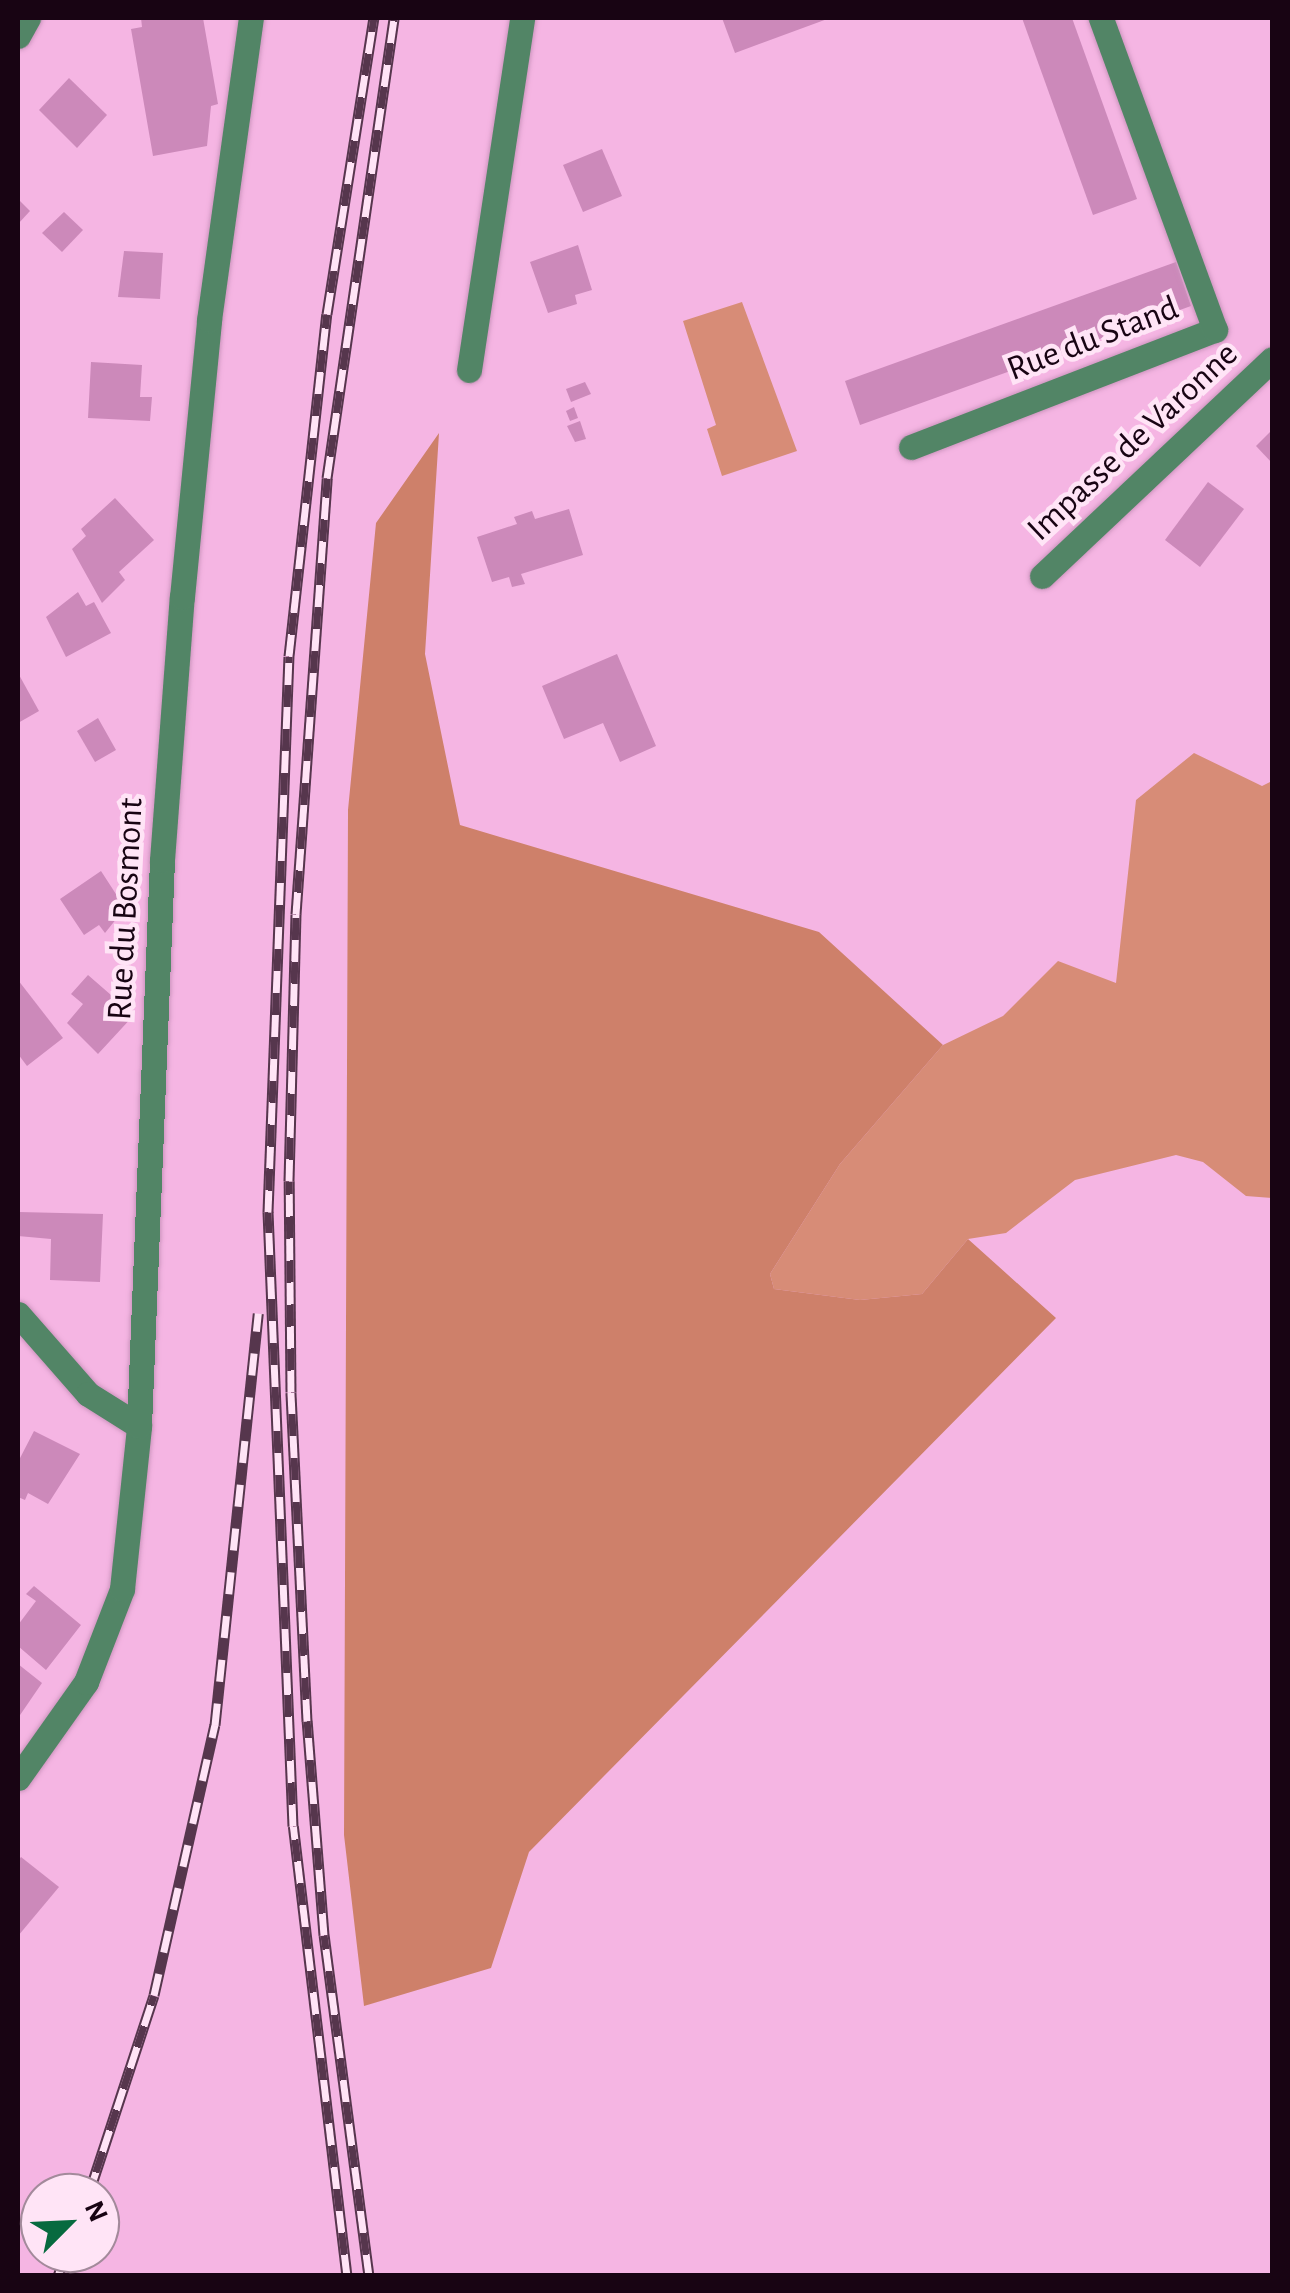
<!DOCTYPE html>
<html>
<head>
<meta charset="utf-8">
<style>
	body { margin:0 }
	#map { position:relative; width:1290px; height:2293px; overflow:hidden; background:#f5b5e3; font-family:"Alegreya Sans",sans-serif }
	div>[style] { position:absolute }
	.green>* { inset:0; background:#d78c77 }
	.forest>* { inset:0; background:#ce806a }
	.building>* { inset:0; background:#cc89ba }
	.roads { filter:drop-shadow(0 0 2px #cd95be) drop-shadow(0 0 2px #cd95be) }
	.minor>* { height:25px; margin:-12.5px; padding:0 12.5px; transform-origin:12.5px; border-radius:12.5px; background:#528566 }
	.rail>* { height:11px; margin-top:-5.5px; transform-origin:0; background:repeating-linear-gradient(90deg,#ffe4f6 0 22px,#56364d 0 44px); box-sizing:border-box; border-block:2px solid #56364d }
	span { translate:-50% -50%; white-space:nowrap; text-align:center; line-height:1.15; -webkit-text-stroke:9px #ffe4f6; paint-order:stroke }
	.street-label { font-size:35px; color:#180413 }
	.frame { position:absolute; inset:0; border:20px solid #180413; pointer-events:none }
	.north { position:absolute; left:20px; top:2173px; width:100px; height:100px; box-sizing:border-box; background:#ffe4f6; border:2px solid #a38a9b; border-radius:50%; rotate:66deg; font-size:28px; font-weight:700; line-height:40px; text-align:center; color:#180413 }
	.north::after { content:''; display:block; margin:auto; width:35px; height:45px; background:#076a3f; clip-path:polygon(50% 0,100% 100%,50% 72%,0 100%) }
</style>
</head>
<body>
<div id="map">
	<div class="green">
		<div style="clip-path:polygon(742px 302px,797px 451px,722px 476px,707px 429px,716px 425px,683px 321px)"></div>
		<div style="clip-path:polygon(1194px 753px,1262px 786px,1272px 781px,1272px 1198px,1246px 1196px,1203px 1162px,1176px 1155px,1075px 1180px,1006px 1233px,968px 1239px,922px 1294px,860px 1300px,774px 1289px,770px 1274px,840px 1164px,943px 1045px,1003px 1016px,1058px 961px,1116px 983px,1136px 800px)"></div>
	</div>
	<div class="forest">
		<div style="clip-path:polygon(439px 433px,425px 654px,460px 825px,819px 932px,943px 1045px,840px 1164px,770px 1274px,774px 1289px,860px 1300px,922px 1294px,968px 1239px,1056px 1318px,529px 1852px,491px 1968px,364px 2006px,344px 1835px,348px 810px,376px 523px)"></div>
	</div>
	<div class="building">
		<div style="clip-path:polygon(141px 18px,203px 18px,218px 104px,211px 106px,207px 146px,153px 156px,131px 29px,142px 27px)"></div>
		<div style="clip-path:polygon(722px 18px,830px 18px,735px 53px)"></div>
		<div style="clip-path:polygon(1022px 18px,1072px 18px,1137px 199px,1093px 215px)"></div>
		<div style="clip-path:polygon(69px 78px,107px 115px,77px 148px,39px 110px)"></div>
		<div style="clip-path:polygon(602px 149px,622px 196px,583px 212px,563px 165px)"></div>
		<div style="clip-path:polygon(18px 199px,30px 211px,18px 224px)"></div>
		<div style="clip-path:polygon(64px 212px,83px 230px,62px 252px,42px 233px)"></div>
		<div style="clip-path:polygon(578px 245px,592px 290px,575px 295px,577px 304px,548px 313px,530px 262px)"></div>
		<div style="clip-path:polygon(124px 251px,163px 253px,160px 299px,118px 297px)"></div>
		<div style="clip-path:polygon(1176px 262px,1191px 306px,860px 425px,845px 381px)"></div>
		<div style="clip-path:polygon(91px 362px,142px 365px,140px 397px,152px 397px,150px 421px,88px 418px)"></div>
		<div style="clip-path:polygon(585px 382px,591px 394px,571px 402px,566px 389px)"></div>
		<div style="clip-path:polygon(574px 407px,578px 418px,570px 421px,566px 411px)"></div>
		<div style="clip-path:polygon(580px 421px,586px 439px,575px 442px,567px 426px)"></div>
		<div style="clip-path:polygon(1272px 430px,1272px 463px,1256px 446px)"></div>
		<div style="clip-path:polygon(1208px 482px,1244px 509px,1200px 567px,1165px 540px)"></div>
		<div style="clip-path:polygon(115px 498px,154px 540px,119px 572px,125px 580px,102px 603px,72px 549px,86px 536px,81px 529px)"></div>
		<div style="clip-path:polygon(569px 509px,583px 555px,521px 574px,525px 584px,512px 587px,509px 577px,492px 582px,477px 537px,517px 524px,514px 517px,532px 511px,535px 519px)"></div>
		<div style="clip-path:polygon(78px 592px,86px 606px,94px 602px,111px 633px,66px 657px,46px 617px)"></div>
		<div style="clip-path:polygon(617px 654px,656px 746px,620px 762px,603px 723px,564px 739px,542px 686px)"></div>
		<div style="clip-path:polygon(18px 673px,39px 711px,18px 723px)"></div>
		<div style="clip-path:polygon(98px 718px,116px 750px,95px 762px,77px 731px)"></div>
		<div style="clip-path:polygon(101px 871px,125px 908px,105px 933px,99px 925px,84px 935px,60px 899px)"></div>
		<div style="clip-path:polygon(88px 975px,134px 1015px,98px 1054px,67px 1023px,83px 1004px,71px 994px)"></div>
		<div style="clip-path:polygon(18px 980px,63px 1038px,27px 1066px,18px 1054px)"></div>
		<div style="clip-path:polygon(19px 1212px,103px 1214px,100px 1282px,50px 1280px,51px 1239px,18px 1236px)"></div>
		<div style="clip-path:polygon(34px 1431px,80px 1454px,48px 1504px,28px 1493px,25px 1500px,18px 1497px,18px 1462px)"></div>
		<div style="clip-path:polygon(34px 1586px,81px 1625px,46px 1670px,18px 1646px,18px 1625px,36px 1601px,26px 1594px)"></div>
		<div style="clip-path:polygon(18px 1664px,42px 1683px,18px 1718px)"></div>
		<div style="clip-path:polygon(21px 1857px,59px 1887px,18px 1936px,18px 1861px)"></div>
	</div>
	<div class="roads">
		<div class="minor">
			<div style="left:18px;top:36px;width:21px;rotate:-61deg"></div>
			<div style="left:469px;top:370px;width:356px;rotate:-81.4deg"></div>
			<div style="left:911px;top:447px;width:326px;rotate:-21.1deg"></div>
			<div style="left:1215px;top:330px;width:332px;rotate:-110.1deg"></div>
			<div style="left:1042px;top:576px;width:316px;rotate:-43.3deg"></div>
			<div style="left:18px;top:1314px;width:106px;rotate:48.8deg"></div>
			<div style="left:88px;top:1394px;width:60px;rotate:32.1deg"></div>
			<div style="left:18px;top:1778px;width:118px;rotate:-54.7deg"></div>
			<div style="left:86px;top:1682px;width:100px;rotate:-68.8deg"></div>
			<div style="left:122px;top:1589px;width:164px;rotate:-84deg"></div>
			<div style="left:139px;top:1426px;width:566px;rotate:-87.67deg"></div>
			<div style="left:162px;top:860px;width:264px;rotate:-85.7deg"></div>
			<div style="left:182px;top:597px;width:278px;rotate:-84.4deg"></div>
			<div style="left:209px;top:320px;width:305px;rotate:-82.1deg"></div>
		</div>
	</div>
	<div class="rail">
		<div style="left:89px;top:2193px;width:208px;rotate:-71.8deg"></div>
		<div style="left:154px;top:1995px;width:277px;rotate:-77.3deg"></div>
		<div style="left:215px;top:1725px;width:414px;rotate:-84deg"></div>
		<div style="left:58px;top:2276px;width:24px;rotate:-71deg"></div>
		<div style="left:347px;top:2276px;width:453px;rotate:-96.8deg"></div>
		<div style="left:293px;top:1826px;width:615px;rotate:-92.33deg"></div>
		<div style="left:268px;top:1212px;width:556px;rotate:-87.84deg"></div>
		<div style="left:289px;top:656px;width:344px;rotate:-83.7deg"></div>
		<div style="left:327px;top:314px;width:300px;rotate:-81deg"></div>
		<div style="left:369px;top:2276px;width:344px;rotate:-97.5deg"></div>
		<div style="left:324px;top:1935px;width:215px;rotate:-94.5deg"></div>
		<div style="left:307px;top:1721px;width:329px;rotate:-92.8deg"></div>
		<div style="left:291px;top:1392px;width:211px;rotate:-90.5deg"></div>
		<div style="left:289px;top:1181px;width:267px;rotate:-88.5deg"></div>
		<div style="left:296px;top:914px;width:437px;rotate:-85.9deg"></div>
		<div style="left:327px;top:478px;width:465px;rotate:-81.7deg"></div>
	</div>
	<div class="street-label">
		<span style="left:1093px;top:339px;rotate:-21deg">Rue du Stand</span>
		<span style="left:1133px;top:442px;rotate:-43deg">Impasse de Varonne</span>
		<span style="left:126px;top:909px;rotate:-87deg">Rue du Bosmont</span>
	</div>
	<div class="frame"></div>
	<div class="north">N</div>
</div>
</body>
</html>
